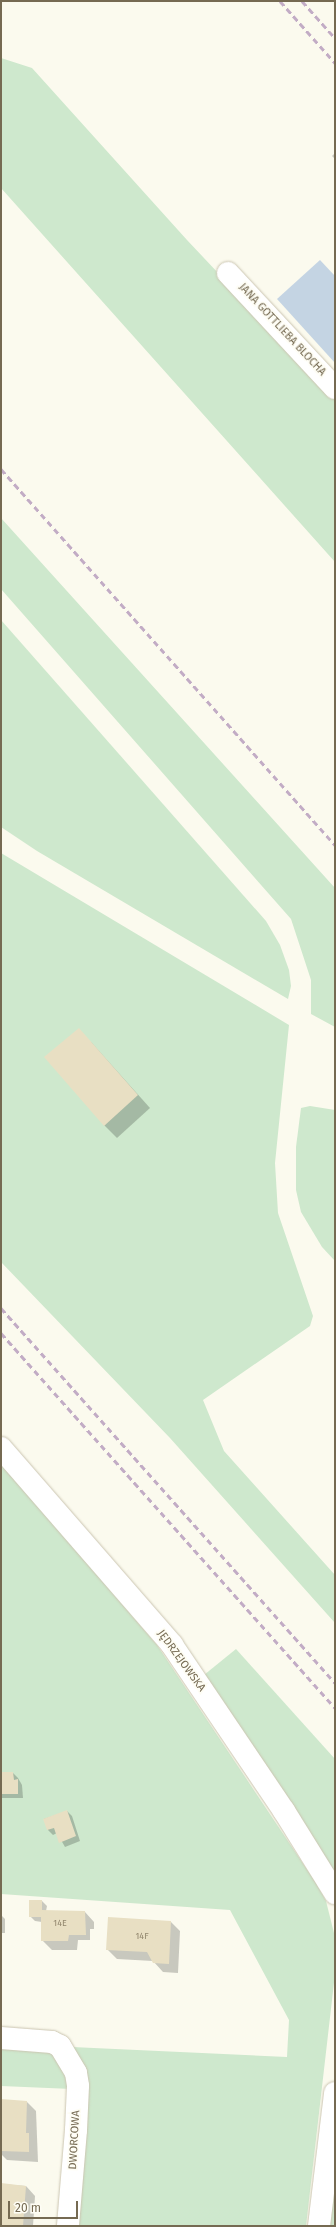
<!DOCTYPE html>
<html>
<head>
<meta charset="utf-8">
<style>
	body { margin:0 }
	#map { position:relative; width:336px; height:2227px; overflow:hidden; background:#fbfaee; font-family:"Fira Sans",sans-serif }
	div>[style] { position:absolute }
	.green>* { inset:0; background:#cee8cd }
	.water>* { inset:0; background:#c4d4e3 }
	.shadow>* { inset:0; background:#0003 }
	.building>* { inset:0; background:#e8dfc3 }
	.roads { filter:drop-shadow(0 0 1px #cbc5b1) drop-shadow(0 0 1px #cbc5b1) }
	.minor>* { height:22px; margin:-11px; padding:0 11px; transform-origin:11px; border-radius:11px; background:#fff }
	.rail>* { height:3px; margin-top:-1.5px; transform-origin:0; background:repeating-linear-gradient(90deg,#c2acc5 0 6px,transparent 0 10px) }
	span { translate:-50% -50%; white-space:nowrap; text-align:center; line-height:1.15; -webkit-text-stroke:3.5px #fefdf4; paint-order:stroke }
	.number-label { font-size:9px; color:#92876e }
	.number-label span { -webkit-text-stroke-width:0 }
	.street-label { font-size:11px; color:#756a52 }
	.frame { position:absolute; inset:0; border:2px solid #756a52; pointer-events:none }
	.scale { position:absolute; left:8px; top:2201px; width:70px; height:18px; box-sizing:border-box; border:2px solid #756a52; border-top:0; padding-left:5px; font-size:12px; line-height:14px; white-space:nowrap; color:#756a52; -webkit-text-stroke:3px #fefdf4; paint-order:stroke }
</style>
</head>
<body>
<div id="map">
	<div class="green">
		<div style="clip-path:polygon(1px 58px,32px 68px,187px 240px,335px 397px,335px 562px,1px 188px)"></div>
		<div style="clip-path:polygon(1px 518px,335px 888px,335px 1027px,311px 1014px,311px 980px,291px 919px,1px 589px)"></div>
		<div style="clip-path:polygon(1px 620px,266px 921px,280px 945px,289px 970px,291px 986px,288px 999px,37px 851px,1px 827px)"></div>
		<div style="clip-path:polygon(1px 853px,289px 1025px,275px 1163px,278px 1213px,313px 1316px,310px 1326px,203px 1400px,224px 1451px,335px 1575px,335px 1623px,170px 1438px,1px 1262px)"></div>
		<div style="clip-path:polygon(310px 1106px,335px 1110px,335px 1261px,322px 1247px,301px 1212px,296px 1190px,296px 1147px,301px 1108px)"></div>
		<div style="clip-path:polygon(1px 1463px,157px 1645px,316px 1883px,326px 1901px,335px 1937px,335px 1974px,306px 2226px,73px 2226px,72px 2047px,287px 2057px,289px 2020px,230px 1910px,1px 1894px)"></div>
		<div style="clip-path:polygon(236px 1649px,335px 1759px,335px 1876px,204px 1675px)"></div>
		<div style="clip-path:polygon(1px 2045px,42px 2047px,60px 2059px,72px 2089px,1px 2086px)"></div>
		<div style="clip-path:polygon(335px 2173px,335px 2226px,328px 2226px)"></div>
	</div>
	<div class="water">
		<div style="clip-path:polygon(320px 260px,335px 276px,335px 363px,277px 299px)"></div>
	</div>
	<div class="shadow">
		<div style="clip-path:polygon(335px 153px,335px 159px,332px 156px)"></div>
		<div style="clip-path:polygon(91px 1042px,150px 1108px,117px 1138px,104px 1125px)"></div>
		<div style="clip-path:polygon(1px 1773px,13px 1773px,18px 1778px,22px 1785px,23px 1798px,1px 1798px)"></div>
		<div style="clip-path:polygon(67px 1811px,72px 1816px,80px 1841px,65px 1847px,57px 1833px,53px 1835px,48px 1830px,44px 1819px)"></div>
		<div style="clip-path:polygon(42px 1901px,47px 1906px,46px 1911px,85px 1912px,94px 1922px,94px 1929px,90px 1929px,90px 1940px,78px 1940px,77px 1950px,52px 1950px,42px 1940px,42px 1922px,35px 1921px,30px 1916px)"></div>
		<div style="clip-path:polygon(1px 1915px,5px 1919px,5px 1933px,1px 1933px)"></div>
		<div style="clip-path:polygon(171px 1922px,180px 1931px,178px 1973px,163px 1972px,153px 1961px,117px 1959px,107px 1949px)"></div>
		<div style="clip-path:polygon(1px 2100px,27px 2102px,36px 2111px,38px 2162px,7px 2160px,1px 2154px)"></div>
		<div style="clip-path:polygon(1px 2184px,26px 2186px,35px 2196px,33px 2226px,1px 2226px)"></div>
	</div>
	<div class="building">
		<div style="clip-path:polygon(79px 1028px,138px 1095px,104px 1126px,44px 1057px)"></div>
		<div style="clip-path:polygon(1px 1772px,13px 1772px,14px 1780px,18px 1779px,18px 1794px,1px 1794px)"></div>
		<div style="clip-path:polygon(67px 1810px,76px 1836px,59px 1843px,54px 1828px,47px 1830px,43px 1819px)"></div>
		<div style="clip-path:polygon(29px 1900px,42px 1900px,42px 1910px,85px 1911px,86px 1935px,69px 1935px,68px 1941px,41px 1941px,41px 1917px,29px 1917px)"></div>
		<div style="clip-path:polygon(108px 1917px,171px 1921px,169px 1964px,153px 1963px,147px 1952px,106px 1950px)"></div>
		<div style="clip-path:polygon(1px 2099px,27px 2101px,26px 2133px,29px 2133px,29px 2152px,1px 2151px)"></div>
		<div style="clip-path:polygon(1px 2183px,26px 2186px,23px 2226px,1px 2225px)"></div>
	</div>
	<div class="roads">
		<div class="minor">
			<div style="left:228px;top:273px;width:157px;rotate:47.1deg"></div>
			<div style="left:1px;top:1448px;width:261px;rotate:49deg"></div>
			<div style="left:172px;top:1645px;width:200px;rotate:56deg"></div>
			<div style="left:284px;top:1811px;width:97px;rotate:58.1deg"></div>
			<div style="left:1px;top:2038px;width:51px;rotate:4.5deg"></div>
			<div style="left:52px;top:2042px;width:9px;rotate:27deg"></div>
			<div style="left:60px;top:2046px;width:31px;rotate:59deg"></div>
			<div style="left:76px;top:2073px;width:13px;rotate:81deg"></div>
			<div style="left:78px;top:2086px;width:44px;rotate:92.6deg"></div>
			<div style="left:76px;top:2130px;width:96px;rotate:94.8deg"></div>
			<div style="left:319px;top:2226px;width:134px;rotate:-83.1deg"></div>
		</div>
	</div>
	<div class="rail">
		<div style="left:280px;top:1px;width:83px;rotate:48.4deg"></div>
		<div style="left:302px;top:1px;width:50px;rotate:48.3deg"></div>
		<div style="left:1px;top:469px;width:503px;rotate:48.39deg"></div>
		<div style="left:1px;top:1308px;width:502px;rotate:48.31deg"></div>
		<div style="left:1px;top:1333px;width:502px;rotate:48.31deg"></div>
	</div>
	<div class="number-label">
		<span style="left:60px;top:1923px">14E</span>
		<span style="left:142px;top:1936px">14F</span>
	</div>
	<div class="street-label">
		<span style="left:282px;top:330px;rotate:47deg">JANA GOTTLIEBA BLOCHA</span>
		<span style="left:181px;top:1661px;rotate:54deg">JĘDRZEJOWSKA</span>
		<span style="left:75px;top:2140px;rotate:-87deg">DWORCOWA</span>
	</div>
	<div class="frame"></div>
	<div class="scale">20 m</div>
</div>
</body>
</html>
